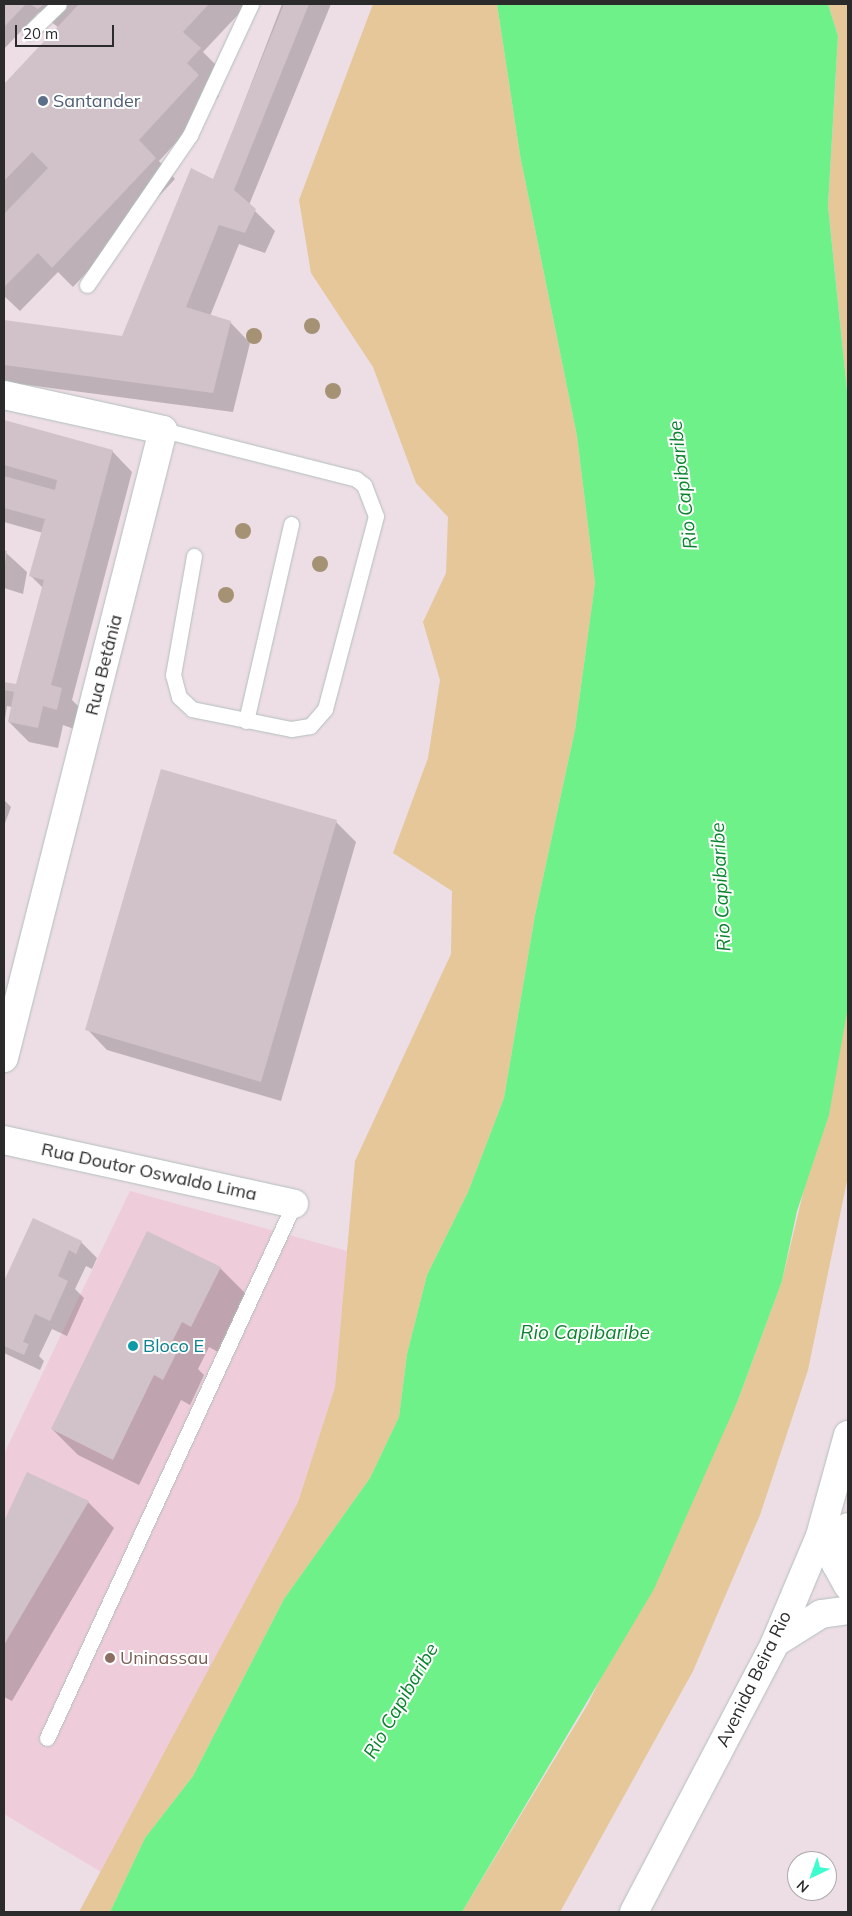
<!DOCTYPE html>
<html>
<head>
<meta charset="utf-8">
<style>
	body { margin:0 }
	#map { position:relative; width:852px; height:1916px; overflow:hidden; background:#eddde5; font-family:Mulish,sans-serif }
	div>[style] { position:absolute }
	.education>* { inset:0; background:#efccda }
	.green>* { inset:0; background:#e5c799 }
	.water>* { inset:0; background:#6ff18a }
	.shadow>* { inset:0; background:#0003 }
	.building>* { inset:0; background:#d0c2c8 }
	.roads { filter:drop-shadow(0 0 1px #b1bfbc) drop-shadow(0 0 1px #b1bfbc) }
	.service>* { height:15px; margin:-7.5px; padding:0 7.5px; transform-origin:7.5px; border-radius:7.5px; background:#fff }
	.minor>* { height:28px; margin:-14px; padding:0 14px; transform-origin:14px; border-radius:14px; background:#fff }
	.secondary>* { height:28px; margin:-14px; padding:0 14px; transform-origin:14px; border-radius:14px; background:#fff }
	.trees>* { width:16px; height:16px; margin:-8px; border-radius:50%; background:#a59275 }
	.dots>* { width:14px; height:14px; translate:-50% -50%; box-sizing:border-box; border:2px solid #fff; border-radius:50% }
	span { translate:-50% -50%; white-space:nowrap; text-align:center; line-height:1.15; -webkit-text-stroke:4px #fff; paint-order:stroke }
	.service-label { font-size:18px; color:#4e5e75 }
	.left { translate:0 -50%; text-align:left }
	.street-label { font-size:18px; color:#2b2b2b }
	.culture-label { font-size:18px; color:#0d838f }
	.education-label { font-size:18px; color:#785e54 }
	.water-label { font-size:19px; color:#0c832f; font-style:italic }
	.frame { position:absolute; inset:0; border:5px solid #2b2b2b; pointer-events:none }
	.north { position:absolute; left:787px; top:1851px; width:50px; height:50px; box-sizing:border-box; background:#fff; border:1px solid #aaa; border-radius:50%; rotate:222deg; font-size:14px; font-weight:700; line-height:20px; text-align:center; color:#2b2b2b }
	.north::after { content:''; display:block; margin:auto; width:18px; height:22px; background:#3bfdce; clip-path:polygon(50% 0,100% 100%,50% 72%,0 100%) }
	.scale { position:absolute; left:15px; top:25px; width:99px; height:22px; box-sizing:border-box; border:2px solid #2b2b2b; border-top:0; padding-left:6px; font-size:15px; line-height:18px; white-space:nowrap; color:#2b2b2b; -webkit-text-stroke:4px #fff; paint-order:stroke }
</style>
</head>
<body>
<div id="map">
	<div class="education">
		<div style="clip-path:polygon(130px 1191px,347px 1251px,335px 1387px,298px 1502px,103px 1873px,4px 1814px,4px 1454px)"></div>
	</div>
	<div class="green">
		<div style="clip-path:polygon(373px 4px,497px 4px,520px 155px,577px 436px,595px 583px,575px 730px,535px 915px,504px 1098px,468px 1192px,427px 1275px,407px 1354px,399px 1417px,370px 1478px,284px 1599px,193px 1776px,145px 1838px,110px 1912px,79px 1912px,298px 1502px,335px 1387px,355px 1161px,451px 954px,452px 891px,393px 853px,428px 758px,440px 680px,423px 622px,446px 573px,448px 517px,416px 483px,373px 367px,311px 273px,299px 200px)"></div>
		<div style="clip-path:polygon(828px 4px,848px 4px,848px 400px,828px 206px,838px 36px)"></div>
		<div style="clip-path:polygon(848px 1006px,848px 1176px,808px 1370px,760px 1515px,693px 1671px,560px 1912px,462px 1912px,588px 1704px,738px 1400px,782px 1281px)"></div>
	</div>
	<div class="water">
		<div style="clip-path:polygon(497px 4px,828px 4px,838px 36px,828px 206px,848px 400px,848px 1006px,829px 1115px,797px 1211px,782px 1281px,738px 1400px,654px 1589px,462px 1912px,110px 1912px,145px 1838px,193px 1776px,284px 1599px,370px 1478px,399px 1417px,407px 1354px,427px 1275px,468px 1192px,504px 1098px,535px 915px,575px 730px,595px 583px,577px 436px,520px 155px)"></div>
	</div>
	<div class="shadow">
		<div style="clip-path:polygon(4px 4px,248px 4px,203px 52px,220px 69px,206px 83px,219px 96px,159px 161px,175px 179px,73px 287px,58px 272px,20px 311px,4px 296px,4px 87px,59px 28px,39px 12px,4px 49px)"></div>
		<div style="clip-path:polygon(282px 4px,331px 4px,249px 205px,275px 231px,265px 253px,239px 244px,210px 316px,230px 322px,250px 343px,233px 412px,5px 382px,4px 321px,122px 337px,214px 180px)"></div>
		<div style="clip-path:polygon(4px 421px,112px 451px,132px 472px,72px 700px,82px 710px,77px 730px,63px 725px,58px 748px,29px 742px,9px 722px,12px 707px,7px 706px,4px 725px,4px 683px,17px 686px,43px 588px,30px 575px,43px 533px,4px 522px)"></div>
		<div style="clip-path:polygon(4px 551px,27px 572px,23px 594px,4px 588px)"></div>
		<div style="clip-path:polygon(4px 800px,11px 807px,4px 826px)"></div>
		<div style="clip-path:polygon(336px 822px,356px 842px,281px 1101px,107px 1050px,87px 1029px)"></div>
		<div style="clip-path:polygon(33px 1219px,81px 1242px,97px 1258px,92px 1269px,86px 1266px,75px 1289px,84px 1298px,67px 1336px,52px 1329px,39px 1356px,44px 1361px,40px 1370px,4px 1353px,4px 1284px)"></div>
		<div style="clip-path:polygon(220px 1268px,246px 1294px,218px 1352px,209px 1347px,198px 1369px,204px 1375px,190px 1405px,181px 1400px,139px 1485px,78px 1455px,52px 1429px)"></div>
		<div style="clip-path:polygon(28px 1474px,88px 1502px,114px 1528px,12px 1701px,4px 1697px,4px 1524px)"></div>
	</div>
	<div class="building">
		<div style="clip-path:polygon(4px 4px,26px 4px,4px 27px)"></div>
		<div style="clip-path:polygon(30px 4px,44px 4px,38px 9px)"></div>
		<div style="clip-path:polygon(79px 4px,209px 4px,183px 32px,201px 48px,187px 63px,199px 75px,139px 140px,156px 158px,52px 268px,38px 253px,4px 287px,4px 214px,48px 168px,32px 152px,4px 181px,4px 84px)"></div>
		<div style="clip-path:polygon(284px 4px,309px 4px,234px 190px,256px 209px,245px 233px,219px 225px,186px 307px,231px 321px,213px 393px,4px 365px,4px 320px,122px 336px,191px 168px,213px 179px)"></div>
		<div style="clip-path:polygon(4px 420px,113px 450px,51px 685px,62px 688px,57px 710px,43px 706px,38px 728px,8px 722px,14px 692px,4px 690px,4px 682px,16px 684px,44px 580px,29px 576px,45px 519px,4px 508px,4px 476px,55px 490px,57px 480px,4px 465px)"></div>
		<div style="clip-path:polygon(4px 550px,7px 551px,5px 563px,4px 563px)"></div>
		<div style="clip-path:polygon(161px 769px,337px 820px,261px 1082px,85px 1030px)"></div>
		<div style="clip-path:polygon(33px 1218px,82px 1241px,76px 1254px,69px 1250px,58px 1276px,68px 1281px,50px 1321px,35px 1314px,23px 1342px,29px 1344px,24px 1355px,4px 1346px,4px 1281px)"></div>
		<div style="clip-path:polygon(147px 1231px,221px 1267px,191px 1327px,182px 1322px,171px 1344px,179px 1348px,163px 1380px,154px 1375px,113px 1460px,51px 1429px)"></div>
		<div style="clip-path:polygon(27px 1472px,89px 1501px,4px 1645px,4px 1521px)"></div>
	</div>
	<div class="roads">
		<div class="service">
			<div style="left:30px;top:32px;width:40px;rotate:-44deg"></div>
			<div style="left:87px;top:285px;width:182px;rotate:-55.5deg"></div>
			<div style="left:190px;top:135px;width:145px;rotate:-65deg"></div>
			<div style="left:163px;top:430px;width:199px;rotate:14.2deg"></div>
			<div style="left:356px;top:479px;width:10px;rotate:37deg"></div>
			<div style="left:364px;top:485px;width:33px;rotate:69deg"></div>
			<div style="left:376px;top:516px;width:200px;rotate:104.8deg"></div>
			<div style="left:325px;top:709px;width:23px;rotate:131deg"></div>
			<div style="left:310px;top:726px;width:19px;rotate:171deg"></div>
			<div style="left:291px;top:729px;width:101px;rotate:-168.6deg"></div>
			<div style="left:192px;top:709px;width:18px;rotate:-137deg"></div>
			<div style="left:179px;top:697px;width:23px;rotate:-105deg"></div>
			<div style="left:173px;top:675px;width:121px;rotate:-80deg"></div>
			<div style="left:246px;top:721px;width:202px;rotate:-77.1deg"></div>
			<div style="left:47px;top:1738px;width:588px;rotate:-65.18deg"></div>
		</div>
		<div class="minor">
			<div style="left:4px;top:395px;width:163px;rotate:12.4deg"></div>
			<div style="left:163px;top:430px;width:648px;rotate:104.21deg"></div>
			<div style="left:4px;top:1140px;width:297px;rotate:12.4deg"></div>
		</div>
		<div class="secondary">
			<div style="left:848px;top:1527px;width:39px;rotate:108deg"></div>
			<div style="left:836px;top:1564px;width:25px;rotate:61deg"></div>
			<div style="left:775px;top:1643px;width:54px;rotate:-32.2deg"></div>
			<div style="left:821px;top:1614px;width:27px;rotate:-8deg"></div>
			<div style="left:634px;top:1912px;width:304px;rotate:-62.3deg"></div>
			<div style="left:775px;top:1643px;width:116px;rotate:-67.2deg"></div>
			<div style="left:820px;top:1536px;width:105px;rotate:-74.5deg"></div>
		</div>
	</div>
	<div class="trees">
		<div style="left:312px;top:326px"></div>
		<div style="left:254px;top:336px"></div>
		<div style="left:333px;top:391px"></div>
		<div style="left:243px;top:531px"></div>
		<div style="left:320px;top:564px"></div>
		<div style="left:226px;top:595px"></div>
	</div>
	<div class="dots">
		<div style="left:43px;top:101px;background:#5c6f8a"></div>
		<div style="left:133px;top:1346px;background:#0f9aa8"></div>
		<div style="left:110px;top:1658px;background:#8d6e63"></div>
	</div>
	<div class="service-label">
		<span class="left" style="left:53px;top:101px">Santander</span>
	</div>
	<div class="street-label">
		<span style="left:104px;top:665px;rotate:-76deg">Rua Betânia</span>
		<span style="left:149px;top:1172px;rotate:12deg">Rua Doutor Oswaldo Lima</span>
		<span style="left:754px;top:1679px;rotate:-64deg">Avenida Beira Rio</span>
	</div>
	<div class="culture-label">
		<span class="left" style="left:143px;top:1346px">Bloco E</span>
	</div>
	<div class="education-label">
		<span class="left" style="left:120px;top:1658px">Uninassau</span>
	</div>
	<div class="water-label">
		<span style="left:683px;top:485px;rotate:-97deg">Rio Capibaribe</span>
		<span style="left:721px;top:887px;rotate:-93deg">Rio Capibaribe</span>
		<span style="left:585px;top:1333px">Rio Capibaribe</span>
		<span style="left:401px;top:1701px;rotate:-60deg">Rio Capibaribe</span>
	</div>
	<div class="frame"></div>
	<div class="north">N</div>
	<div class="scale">20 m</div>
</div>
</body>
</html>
